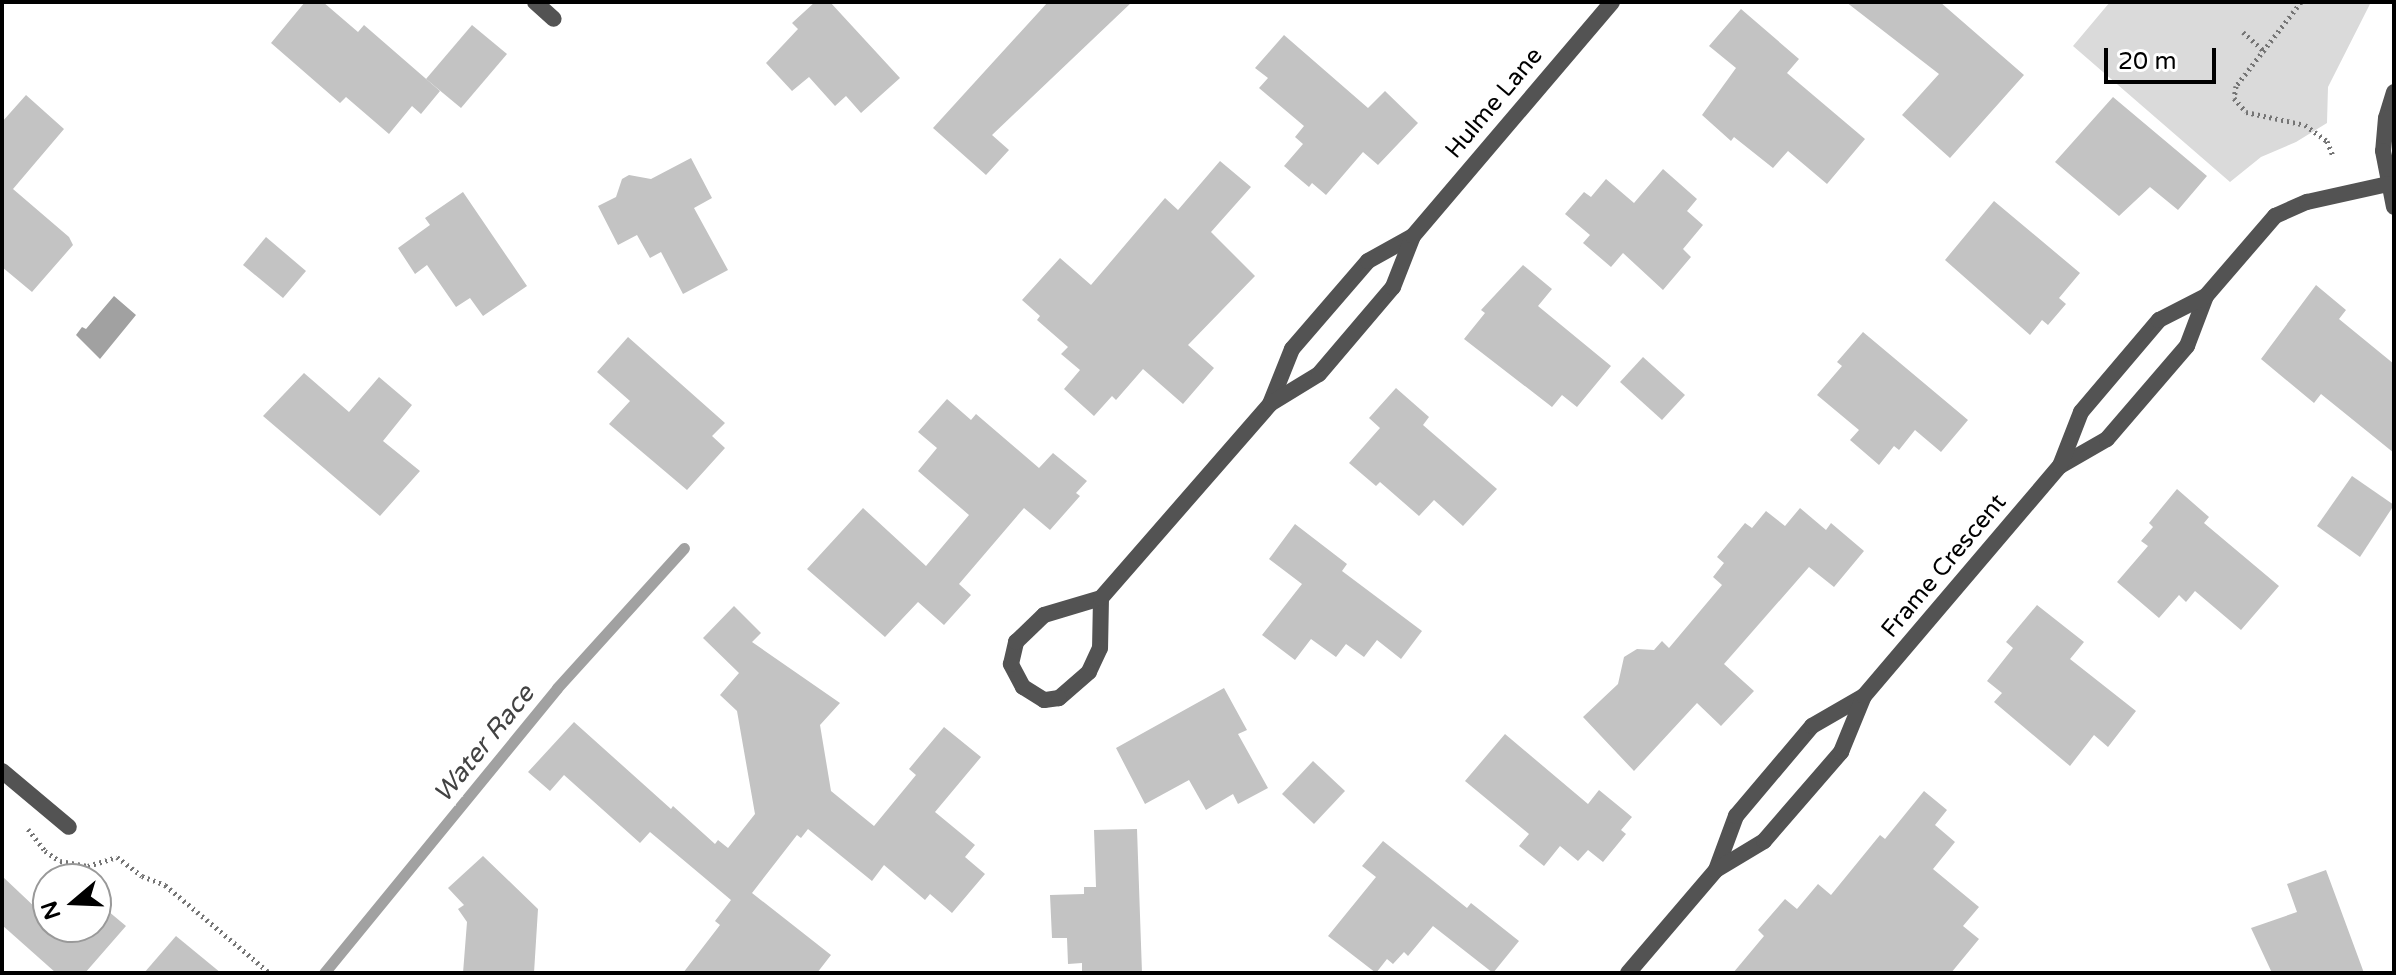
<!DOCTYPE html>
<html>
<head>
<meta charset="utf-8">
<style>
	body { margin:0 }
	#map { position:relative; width:2396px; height:975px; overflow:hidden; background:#fff; font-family:"Varela Round",sans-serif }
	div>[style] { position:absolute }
	.green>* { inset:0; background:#dadada }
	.water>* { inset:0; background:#a1a1a1 }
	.stream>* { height:11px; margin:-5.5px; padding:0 5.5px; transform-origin:5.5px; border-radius:5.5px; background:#a1a1a1 }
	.building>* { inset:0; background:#c3c3c3 }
	.path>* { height:5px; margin-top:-2.5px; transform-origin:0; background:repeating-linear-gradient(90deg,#757575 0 2px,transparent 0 6px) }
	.service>* { height:16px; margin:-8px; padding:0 8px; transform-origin:8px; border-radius:8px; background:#535353 }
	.minor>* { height:16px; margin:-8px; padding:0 8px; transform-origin:8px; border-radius:8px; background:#535353 }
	span { translate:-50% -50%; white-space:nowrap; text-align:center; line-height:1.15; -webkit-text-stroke:7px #fff; paint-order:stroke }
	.street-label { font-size:24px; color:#000 }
	.water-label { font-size:26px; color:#424242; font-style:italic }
	.frame { position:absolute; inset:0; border:4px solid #000; pointer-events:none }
	.north { position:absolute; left:32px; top:863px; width:80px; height:80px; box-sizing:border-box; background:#fff; border:2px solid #999; border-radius:50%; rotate:251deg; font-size:22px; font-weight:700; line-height:32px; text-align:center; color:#000 }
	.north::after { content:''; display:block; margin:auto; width:28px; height:36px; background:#000; clip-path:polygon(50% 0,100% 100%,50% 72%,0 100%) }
	.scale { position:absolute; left:2104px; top:48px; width:112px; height:36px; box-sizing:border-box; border:4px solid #000; border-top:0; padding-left:10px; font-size:24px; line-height:28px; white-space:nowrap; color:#000; -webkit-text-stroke:6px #fff; paint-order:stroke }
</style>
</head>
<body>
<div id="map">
	<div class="green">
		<div style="clip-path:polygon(2110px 2px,2371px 2px,2328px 87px,2327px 123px,2296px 142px,2261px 157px,2230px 182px,2073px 46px)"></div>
	</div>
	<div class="water">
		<div style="clip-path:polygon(114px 296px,136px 315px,100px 359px,76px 335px,82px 327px,86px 329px)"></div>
	</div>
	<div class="stream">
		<div style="left:324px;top:973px;width:368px;rotate:-50.7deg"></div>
		<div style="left:557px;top:688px;width:189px;rotate:-47.8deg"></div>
	</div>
	<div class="building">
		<div style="clip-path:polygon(305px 2px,323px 2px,358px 32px,364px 25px,440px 91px,421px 114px,412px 106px,389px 134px,346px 97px,340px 103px,271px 43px)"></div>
		<div style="clip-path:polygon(815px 2px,830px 2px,900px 78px,861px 113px,846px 96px,835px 106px,809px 77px,792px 91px,766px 63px,798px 29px,792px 23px)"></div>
		<div style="clip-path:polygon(1048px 2px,1132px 2px,992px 135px,1009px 150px,986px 175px,933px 128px)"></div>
		<div style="clip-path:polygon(1846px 2px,1940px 2px,2024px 75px,1950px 158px,1902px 115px,1939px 74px)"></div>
		<div style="clip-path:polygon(1741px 9px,1799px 59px,1787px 73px,1865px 139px,1827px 184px,1788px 151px,1773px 168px,1734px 137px,1731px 141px,1702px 115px,1736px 68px,1709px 46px)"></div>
		<div style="clip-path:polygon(472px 25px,507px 54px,461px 108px,426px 79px)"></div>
		<div style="clip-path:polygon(1284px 35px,1368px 108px,1385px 91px,1418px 123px,1378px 165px,1363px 152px,1326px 195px,1312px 183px,1309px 187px,1284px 166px,1303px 144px,1295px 137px,1304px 126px,1259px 88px,1268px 78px,1255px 68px)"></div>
		<div style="clip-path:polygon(26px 95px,64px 129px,13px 189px,69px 237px,73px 245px,32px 292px,2px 267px,2px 122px)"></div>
		<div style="clip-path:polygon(2113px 97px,2207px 176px,2178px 210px,2150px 187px,2119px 216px,2055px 162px)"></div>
		<div style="clip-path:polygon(691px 158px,712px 198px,694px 208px,728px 270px,683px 294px,661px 252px,650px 258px,637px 235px,618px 245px,598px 206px,616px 197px,622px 179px,629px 175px,651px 179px)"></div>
		<div style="clip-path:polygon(1220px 161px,1251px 187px,1211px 232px,1255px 276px,1188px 345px,1214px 368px,1183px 404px,1143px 369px,1116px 400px,1112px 396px,1094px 416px,1064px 389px,1080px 370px,1061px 354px,1068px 347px,1037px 320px,1040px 316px,1022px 300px,1060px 258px,1091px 285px,1165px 198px,1178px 210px)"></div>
		<div style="clip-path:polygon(1663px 169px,1697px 199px,1687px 211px,1703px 225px,1683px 249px,1691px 257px,1663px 290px,1623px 253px,1611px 267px,1583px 243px,1590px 235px,1565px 214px,1584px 192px,1591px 197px,1606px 179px,1634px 203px)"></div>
		<div style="clip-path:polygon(463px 192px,527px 286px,483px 316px,470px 298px,456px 307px,427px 265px,415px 274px,398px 248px,430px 225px,425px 218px)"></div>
		<div style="clip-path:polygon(1994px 201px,2080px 273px,2059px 298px,2066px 304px,2048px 325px,2042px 320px,2030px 335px,1945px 260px)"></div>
		<div style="clip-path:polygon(266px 237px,306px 271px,283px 298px,243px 265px)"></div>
		<div style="clip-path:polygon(1523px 265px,1552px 289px,1538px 306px,1611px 366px,1577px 407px,1562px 395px,1552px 407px,1464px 339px,1485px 313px,1481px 310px)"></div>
		<div style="clip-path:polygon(2316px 285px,2346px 310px,2339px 319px,2394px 364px,2394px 453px,2321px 394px,2314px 403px,2261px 359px)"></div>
		<div style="clip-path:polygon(1863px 332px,1968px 420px,1941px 452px,1915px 430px,1899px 450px,1894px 446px,1879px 465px,1850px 440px,1859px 430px,1817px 395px,1842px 366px,1837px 362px)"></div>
		<div style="clip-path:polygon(628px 337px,725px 423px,712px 436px,725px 448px,687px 490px,609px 424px,630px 401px,597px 372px)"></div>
		<div style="clip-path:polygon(1643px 357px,1685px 395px,1662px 420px,1620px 382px)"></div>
		<div style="clip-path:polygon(304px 373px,349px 412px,379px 377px,412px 405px,383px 441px,420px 471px,380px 516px,263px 416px)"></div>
		<div style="clip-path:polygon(1396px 388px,1429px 417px,1423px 425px,1497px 489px,1463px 526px,1434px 500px,1419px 516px,1380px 482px,1376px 486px,1349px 463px,1380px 428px,1369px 418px)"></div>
		<div style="clip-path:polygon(947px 399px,971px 420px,976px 414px,1039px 468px,1053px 453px,1087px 481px,1076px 493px,1080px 496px,1050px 530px,1024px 508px,959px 584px,971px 595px,944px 625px,918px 602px,885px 637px,807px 569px,863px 508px,926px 566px,969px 515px,918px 471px,937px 448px,918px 432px)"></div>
		<div style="clip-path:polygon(2352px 476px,2394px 505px,2360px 557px,2317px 526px)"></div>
		<div style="clip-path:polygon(2177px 489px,2209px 517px,2204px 523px,2279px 586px,2241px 630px,2195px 591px,2186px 602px,2179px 595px,2159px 618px,2117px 582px,2148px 546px,2141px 541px,2153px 527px,2149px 523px)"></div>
		<div style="clip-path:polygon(1800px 508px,1826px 530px,1831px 523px,1864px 551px,1834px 587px,1809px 567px,1724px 664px,1754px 691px,1721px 726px,1697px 703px,1634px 771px,1583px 717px,1618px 684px,1624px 657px,1637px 649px,1654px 650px,1662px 641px,1669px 648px,1722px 585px,1713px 577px,1724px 563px,1717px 557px,1745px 523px,1752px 528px,1766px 511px,1785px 526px)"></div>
		<div style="clip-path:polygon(1295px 524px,1347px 564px,1342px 571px,1422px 631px,1401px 659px,1377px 640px,1364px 657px,1346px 644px,1336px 657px,1311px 639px,1295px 660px,1262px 635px,1302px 584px,1269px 559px)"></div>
		<div style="clip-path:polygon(2037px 605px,2084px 642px,2070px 659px,2136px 711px,2108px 747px,2094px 735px,2070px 766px,1994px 702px,2002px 693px,1987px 681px,2013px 648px,2006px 642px)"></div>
		<div style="clip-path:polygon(734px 606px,761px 633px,752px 642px,840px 703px,820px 725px,831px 791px,874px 826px,916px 775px,909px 769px,944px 727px,981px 757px,935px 812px,975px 845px,965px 857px,985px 874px,952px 913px,930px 894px,925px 900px,884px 865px,872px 881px,808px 829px,801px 838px,797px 835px,752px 893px,831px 955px,817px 973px,683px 973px,720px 925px,715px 921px,731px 900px,650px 832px,640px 843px,564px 775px,550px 791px,528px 772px,574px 722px,671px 809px,673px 806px,715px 844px,718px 840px,728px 848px,755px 814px,737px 711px,720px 695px,739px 673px,703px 638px)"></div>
		<div style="clip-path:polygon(1224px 688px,1247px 730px,1238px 734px,1268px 788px,1238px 804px,1233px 794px,1206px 810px,1189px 780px,1145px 804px,1116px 748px)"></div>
		<div style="clip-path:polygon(1505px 734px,1588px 804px,1599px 790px,1632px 817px,1621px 830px,1626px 834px,1603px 862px,1588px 850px,1578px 861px,1560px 846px,1544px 866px,1519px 846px,1529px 834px,1465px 781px)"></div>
		<div style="clip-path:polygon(1313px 761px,1345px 791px,1314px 824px,1282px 794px)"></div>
		<div style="clip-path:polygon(1924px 791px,1947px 810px,1935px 825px,1955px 842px,1933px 869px,1979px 907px,1963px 926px,1979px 939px,1951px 973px,1733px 973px,1764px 936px,1758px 930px,1785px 899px,1797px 909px,1818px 884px,1831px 895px,1880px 835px,1885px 839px)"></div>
		<div style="clip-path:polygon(1137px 829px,1142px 973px,1082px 973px,1082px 963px,1068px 964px,1067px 938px,1052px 938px,1050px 895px,1084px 894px,1084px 887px,1096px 887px,1094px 830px)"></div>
		<div style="clip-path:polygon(1383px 841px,1467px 908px,1471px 903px,1519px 941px,1493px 973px,1433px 926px,1408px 956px,1404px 952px,1393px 964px,1387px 959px,1376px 973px,1328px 936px,1376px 877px,1362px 866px)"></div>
		<div style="clip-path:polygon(483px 856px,538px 909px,534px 973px,463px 973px,467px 922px,458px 909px,464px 905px,448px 888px)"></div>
		<div style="clip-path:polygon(2326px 870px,2364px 973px,2272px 973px,2251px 928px,2297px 912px,2287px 884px)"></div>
		<div style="clip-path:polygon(2px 876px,38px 910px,48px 900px,48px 927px,96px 927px,96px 901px,126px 926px,85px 973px,56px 973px,2px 925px)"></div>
		<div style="clip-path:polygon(176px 936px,221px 973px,144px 973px)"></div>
	</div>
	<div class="path">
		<div style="left:2301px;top:2px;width:106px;rotate:127.7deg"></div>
		<div style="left:2236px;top:86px;width:12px;rotate:99deg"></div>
		<div style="left:2234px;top:98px;width:18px;rotate:49deg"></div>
		<div style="left:2246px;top:112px;width:60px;rotate:12.4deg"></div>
		<div style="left:2305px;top:125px;width:27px;rotate:36deg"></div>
		<div style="left:2327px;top:141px;width:16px;rotate:68deg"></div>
		<div style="left:2243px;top:32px;width:30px;rotate:42deg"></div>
		<div style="left:28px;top:829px;width:28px;rotate:52deg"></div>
		<div style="left:45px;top:851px;width:18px;rotate:34deg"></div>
		<div style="left:60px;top:861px;width:28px;rotate:10deg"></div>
		<div style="left:88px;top:866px;width:30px;rotate:-17deg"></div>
		<div style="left:117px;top:857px;width:31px;rotate:37deg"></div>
		<div style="left:142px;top:876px;width:25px;rotate:21deg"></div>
		<div style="left:165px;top:885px;width:137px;rotate:40deg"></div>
	</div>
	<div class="service">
		<div style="left:535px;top:2px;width:25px;rotate:42deg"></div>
	</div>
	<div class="minor">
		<div style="left:2394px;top:92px;width:27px;rotate:107deg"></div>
		<div style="left:2386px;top:118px;width:33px;rotate:95deg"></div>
		<div style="left:2383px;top:151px;width:57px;rotate:78.9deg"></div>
		<div style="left:1270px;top:404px;width:59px;rotate:-68.2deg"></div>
		<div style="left:1292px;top:349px;width:116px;rotate:-49.2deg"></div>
		<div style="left:1368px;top:261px;width:51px;rotate:-29.1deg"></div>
		<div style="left:2060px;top:466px;width:54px;rotate:-29.9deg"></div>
		<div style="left:2107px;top:439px;width:123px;rotate:-49.3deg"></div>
		<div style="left:2187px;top:346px;width:53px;rotate:-69.2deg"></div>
		<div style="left:2206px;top:296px;width:106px;rotate:-49.2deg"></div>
		<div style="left:2275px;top:216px;width:35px;rotate:-24deg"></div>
		<div style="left:2307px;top:202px;width:83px;rotate:-12.5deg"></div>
		<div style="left:1101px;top:598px;width:50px;rotate:91.1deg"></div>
		<div style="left:1100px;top:648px;width:26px;rotate:115deg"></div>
		<div style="left:1089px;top:672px;width:40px;rotate:139deg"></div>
		<div style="left:1059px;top:698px;width:15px;rotate:172deg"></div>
		<div style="left:1044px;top:700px;width:25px;rotate:-148deg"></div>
		<div style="left:1023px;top:687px;width:26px;rotate:-118deg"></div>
		<div style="left:1011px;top:664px;width:23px;rotate:-77deg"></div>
		<div style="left:1016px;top:642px;width:39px;rotate:-44deg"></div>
		<div style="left:1044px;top:615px;width:59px;rotate:-16.6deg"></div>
		<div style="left:1101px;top:598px;width:257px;rotate:-48.9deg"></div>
		<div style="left:1270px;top:404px;width:57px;rotate:-31.5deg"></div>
		<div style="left:1319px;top:374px;width:114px;rotate:-49.6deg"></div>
		<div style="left:1393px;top:287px;width:55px;rotate:-68.6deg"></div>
		<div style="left:1413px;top:236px;width:307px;rotate:-49.6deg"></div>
		<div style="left:2px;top:771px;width:87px;rotate:39.9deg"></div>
		<div style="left:1716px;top:870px;width:58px;rotate:-69.7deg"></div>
		<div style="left:1736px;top:816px;width:118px;rotate:-49.8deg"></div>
		<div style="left:1812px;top:726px;width:60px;rotate:-30deg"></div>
		<div style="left:1628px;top:973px;width:135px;rotate:-49.5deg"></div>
		<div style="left:1716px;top:870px;width:56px;rotate:-31.1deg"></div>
		<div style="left:1764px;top:841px;width:118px;rotate:-49.1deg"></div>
		<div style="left:1841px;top:752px;width:61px;rotate:-67.7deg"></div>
		<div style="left:1864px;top:696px;width:302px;rotate:-49.6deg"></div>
		<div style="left:2060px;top:466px;width:58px;rotate:-68.7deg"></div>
		<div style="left:2081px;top:412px;width:121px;rotate:-49.7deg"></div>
		<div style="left:2159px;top:320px;width:53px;rotate:-27.1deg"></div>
	</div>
	<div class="street-label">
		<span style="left:1494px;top:103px;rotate:-50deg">Hulme Lane</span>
		<span style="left:1944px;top:566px;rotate:-50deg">Frame Crescent</span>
	</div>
	<div class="water-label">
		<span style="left:484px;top:744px;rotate:-51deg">Water Race</span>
	</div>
	<div class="frame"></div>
	<div class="north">N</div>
	<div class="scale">20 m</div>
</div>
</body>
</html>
